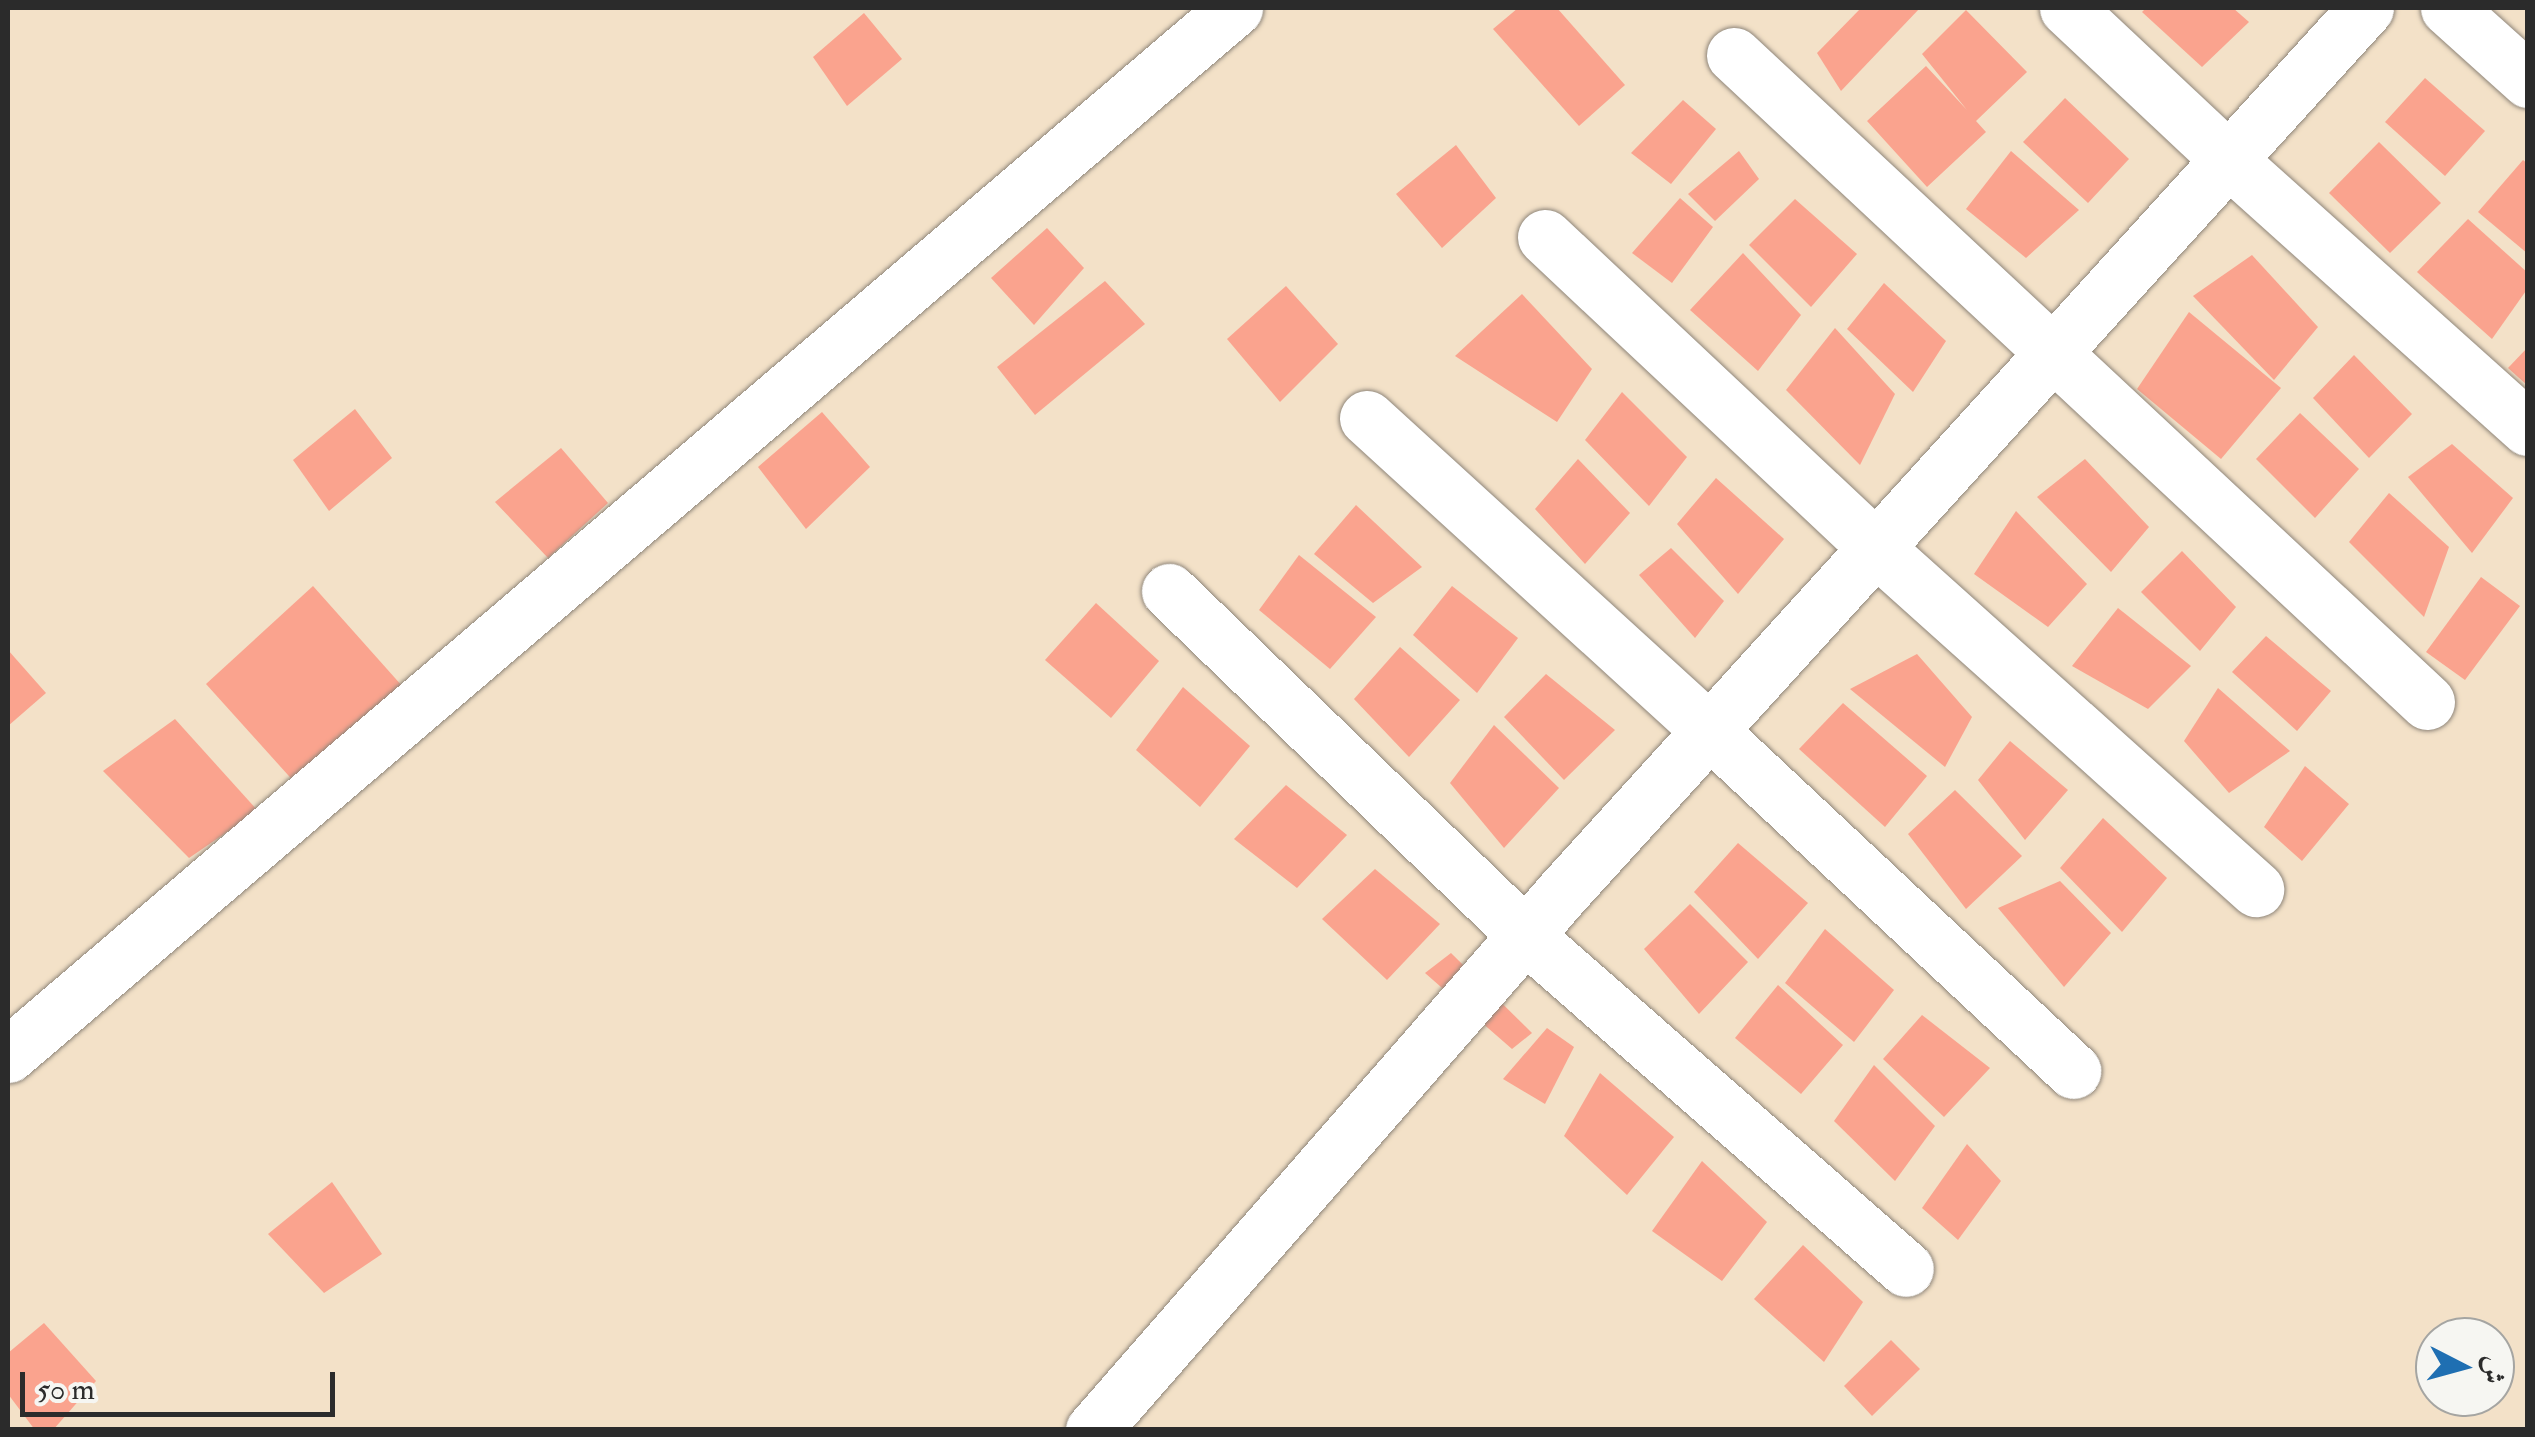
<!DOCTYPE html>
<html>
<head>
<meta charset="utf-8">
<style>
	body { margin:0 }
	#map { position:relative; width:2535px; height:1437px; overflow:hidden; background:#f3e1c8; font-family:"IM FELL Double Pica",Amiri,serif }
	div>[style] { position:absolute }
	.building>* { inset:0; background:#faa38e }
	.roads { filter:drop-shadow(0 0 2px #8f867a) drop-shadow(0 0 2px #8f867a) }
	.minor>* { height:55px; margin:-27.5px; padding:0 27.5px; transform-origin:27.5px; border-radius:27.5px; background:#fff }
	span { translate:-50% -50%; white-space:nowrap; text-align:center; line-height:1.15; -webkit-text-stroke:8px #f6f6f2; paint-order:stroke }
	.frame { position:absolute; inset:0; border:10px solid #2b2b2b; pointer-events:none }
	.north { position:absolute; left:2415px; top:1317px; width:100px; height:100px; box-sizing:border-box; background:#f6f6f2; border:2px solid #a5a5a2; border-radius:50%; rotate:96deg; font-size:28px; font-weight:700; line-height:40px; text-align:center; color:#2b2b2b }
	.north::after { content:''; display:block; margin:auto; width:35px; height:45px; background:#1f6fb2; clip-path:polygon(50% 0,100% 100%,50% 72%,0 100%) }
	.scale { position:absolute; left:20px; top:1372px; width:315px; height:45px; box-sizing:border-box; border:5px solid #2b2b2b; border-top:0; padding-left:12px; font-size:30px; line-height:35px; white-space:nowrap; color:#2b2b2b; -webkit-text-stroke:8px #f6f6f2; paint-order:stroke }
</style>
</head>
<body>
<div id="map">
	<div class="building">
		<div style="clip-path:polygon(1518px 8px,1557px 8px,1625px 85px,1579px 126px,1493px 29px)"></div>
		<div style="clip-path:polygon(1861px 8px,1920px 8px,1841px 91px,1817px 53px)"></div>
		<div style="clip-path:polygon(2146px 8px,2233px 8px,2249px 22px,2202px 67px,2142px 12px)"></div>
		<div style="clip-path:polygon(1966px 10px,2027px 72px,1976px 121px,1986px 132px,1927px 187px,1867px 121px,1926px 66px,1967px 110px,1922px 54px)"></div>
		<div style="clip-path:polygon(864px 13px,902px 59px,847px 106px,813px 57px)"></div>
		<div style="clip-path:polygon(2425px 78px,2485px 131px,2445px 176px,2385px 122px)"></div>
		<div style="clip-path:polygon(2065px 98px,2129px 159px,2088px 203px,2023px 142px)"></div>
		<div style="clip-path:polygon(1683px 100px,1716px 129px,1671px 184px,1631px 153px)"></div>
		<div style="clip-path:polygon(2379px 142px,2441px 203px,2390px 253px,2329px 193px)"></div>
		<div style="clip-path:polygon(1456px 145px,1496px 198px,1442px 248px,1396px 194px)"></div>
		<div style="clip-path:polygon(1739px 151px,1759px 179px,1715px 221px,1688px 194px)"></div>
		<div style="clip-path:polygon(2011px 151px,2079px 210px,2026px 258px,1966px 209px)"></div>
		<div style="clip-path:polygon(2523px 160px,2528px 164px,2528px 254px,2478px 212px)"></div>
		<div style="clip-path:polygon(1680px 198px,1713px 227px,1672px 283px,1632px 253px)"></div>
		<div style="clip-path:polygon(1795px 199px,1857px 254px,1811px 307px,1749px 245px)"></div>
		<div style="clip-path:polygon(2468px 219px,2528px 273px,2528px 288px,2492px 339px,2417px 272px)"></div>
		<div style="clip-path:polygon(1047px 228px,1084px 268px,1034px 325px,991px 278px)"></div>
		<div style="clip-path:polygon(1743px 253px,1801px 315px,1758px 371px,1690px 310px)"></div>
		<div style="clip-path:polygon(2252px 255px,2318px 327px,2274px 380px,2193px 296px)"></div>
		<div style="clip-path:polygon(1105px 281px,1145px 324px,1035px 415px,997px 367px)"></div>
		<div style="clip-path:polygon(1884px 283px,1946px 341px,1913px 392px,1847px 329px)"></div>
		<div style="clip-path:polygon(1286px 286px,1338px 344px,1280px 402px,1227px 339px)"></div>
		<div style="clip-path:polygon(1522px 294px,1592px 369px,1557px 422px,1455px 356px)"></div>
		<div style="clip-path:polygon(2189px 312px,2281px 388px,2221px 459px,2137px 389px)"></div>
		<div style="clip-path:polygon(1835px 328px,1895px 394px,1860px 465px,1786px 390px)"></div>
		<div style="clip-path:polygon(2528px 347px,2528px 386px,2508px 368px)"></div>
		<div style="clip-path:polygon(2354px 355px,2412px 414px,2369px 458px,2313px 398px)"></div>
		<div style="clip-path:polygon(1622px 392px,1687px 457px,1649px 506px,1585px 440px)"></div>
		<div style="clip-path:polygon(355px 409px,392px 458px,329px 511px,293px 460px)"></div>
		<div style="clip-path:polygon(822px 412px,870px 467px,806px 529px,758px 467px)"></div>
		<div style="clip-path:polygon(2300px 413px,2359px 469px,2315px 518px,2256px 459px)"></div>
		<div style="clip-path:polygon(2452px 444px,2513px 498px,2472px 553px,2408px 477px)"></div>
		<div style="clip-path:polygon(561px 448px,608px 503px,548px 558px,495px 502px)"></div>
		<div style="clip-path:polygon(1578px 459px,1630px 513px,1585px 564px,1535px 509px)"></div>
		<div style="clip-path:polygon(2085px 459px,2149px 527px,2111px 572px,2037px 497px)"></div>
		<div style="clip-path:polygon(1716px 478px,1784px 539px,1738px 594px,1677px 524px)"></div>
		<div style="clip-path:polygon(2389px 493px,2449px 547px,2424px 617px,2349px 542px)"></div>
		<div style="clip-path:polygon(1356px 505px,1422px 567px,1373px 603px,1314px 554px)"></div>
		<div style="clip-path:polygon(2016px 511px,2087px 584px,2048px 627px,1974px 574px)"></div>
		<div style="clip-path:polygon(1671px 548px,1724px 601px,1695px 638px,1639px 575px)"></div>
		<div style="clip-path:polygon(2182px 551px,2236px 607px,2200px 651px,2141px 592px)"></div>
		<div style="clip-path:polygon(1299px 555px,1376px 617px,1330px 669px,1259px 610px)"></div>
		<div style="clip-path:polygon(2481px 577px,2520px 606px,2465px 680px,2426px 652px)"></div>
		<div style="clip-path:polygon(313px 586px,403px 687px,297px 785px,206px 684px)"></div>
		<div style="clip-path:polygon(1452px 586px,1518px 638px,1477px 693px,1413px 635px)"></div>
		<div style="clip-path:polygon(1096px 603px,1159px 661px,1111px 718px,1045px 660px)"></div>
		<div style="clip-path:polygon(2118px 608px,2191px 666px,2148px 709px,2072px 666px)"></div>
		<div style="clip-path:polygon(2266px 636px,2331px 691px,2297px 731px,2232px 672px)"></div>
		<div style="clip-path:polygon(1400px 647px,1460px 700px,1409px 757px,1354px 699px)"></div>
		<div style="clip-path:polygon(8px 650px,46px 693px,8px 726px)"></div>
		<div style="clip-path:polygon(1917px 654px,1972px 717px,1945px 767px,1850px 689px)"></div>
		<div style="clip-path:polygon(1546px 674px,1615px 730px,1564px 780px,1504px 717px)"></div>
		<div style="clip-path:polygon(1183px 687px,1250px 746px,1200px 807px,1136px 750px)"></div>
		<div style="clip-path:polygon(2218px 688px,2290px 751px,2229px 793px,2184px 741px)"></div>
		<div style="clip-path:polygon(1843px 703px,1927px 776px,1885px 827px,1799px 749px)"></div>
		<div style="clip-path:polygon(175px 719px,258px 811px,189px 858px,103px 771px)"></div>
		<div style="clip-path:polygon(1494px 725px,1559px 788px,1504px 848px,1450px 783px)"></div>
		<div style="clip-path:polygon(2010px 741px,2068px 790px,2025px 840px,1978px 780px)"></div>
		<div style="clip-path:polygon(2305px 766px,2349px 804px,2302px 861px,2264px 827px)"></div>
		<div style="clip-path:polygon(1286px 785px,1347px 835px,1297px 888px,1234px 839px)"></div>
		<div style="clip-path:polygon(1955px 790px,2022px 856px,1966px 909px,1908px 834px)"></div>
		<div style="clip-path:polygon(2103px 818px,2167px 878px,2122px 932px,2060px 868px)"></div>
		<div style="clip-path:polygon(1738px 843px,1808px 903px,1758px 959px,1694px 892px)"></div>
		<div style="clip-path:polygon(1375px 869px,1440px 924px,1387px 980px,1322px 919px)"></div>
		<div style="clip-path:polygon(2060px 881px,2111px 933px,2064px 987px,1998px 908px)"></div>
		<div style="clip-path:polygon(1690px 904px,1748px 962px,1699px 1014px,1644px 949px)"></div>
		<div style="clip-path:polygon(1825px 929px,1894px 990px,1854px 1042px,1785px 983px)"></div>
		<div style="clip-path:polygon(1451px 953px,1532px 1033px,1512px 1049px,1425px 973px)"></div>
		<div style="clip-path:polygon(1778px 985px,1843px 1045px,1801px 1094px,1735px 1038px)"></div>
		<div style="clip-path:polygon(1922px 1015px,1990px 1068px,1944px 1117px,1883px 1059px)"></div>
		<div style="clip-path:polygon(1547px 1028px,1574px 1047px,1545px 1104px,1503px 1079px)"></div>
		<div style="clip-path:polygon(1874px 1065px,1935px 1126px,1895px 1181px,1834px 1121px)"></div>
		<div style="clip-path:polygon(1600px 1073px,1674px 1137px,1627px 1195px,1564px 1136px)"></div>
		<div style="clip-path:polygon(1967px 1144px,2001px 1181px,1958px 1240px,1922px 1208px)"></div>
		<div style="clip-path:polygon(1702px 1161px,1767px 1222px,1722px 1281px,1652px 1231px)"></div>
		<div style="clip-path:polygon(332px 1182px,382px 1254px,324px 1293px,268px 1234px)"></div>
		<div style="clip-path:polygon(1803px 1245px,1863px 1302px,1824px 1362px,1754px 1299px)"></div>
		<div style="clip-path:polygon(44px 1323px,96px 1381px,53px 1430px,35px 1430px,8px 1394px,8px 1353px)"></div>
		<div style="clip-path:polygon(1891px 1340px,1920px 1369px,1872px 1416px,1844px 1386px)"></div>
	</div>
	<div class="roads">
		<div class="minor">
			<div style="left:2067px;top:8px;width:224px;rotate:43.2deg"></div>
			<div style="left:2230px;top:161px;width:400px;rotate:41.9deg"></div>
			<div style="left:2448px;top:8px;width:108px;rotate:42deg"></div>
			<div style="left:1734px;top:55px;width:948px;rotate:43.03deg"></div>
			<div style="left:1545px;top:237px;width:454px;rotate:43.2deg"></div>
			<div style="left:1876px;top:548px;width:511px;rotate:41.9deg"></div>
			<div style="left:1367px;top:418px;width:463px;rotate:42.4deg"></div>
			<div style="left:1709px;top:730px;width:499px;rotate:43.1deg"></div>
			<div style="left:1169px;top:591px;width:496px;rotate:44deg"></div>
			<div style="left:1526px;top:936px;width:505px;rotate:41.23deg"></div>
			<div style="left:8px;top:1055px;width:1613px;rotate:-40.47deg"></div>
			<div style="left:1093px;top:1430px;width:712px;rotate:-48.87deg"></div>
			<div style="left:1561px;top:894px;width:1197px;rotate:-47.74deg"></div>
		</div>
	</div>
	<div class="frame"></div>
	<div class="north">ش</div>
	<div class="scale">50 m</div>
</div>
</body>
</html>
